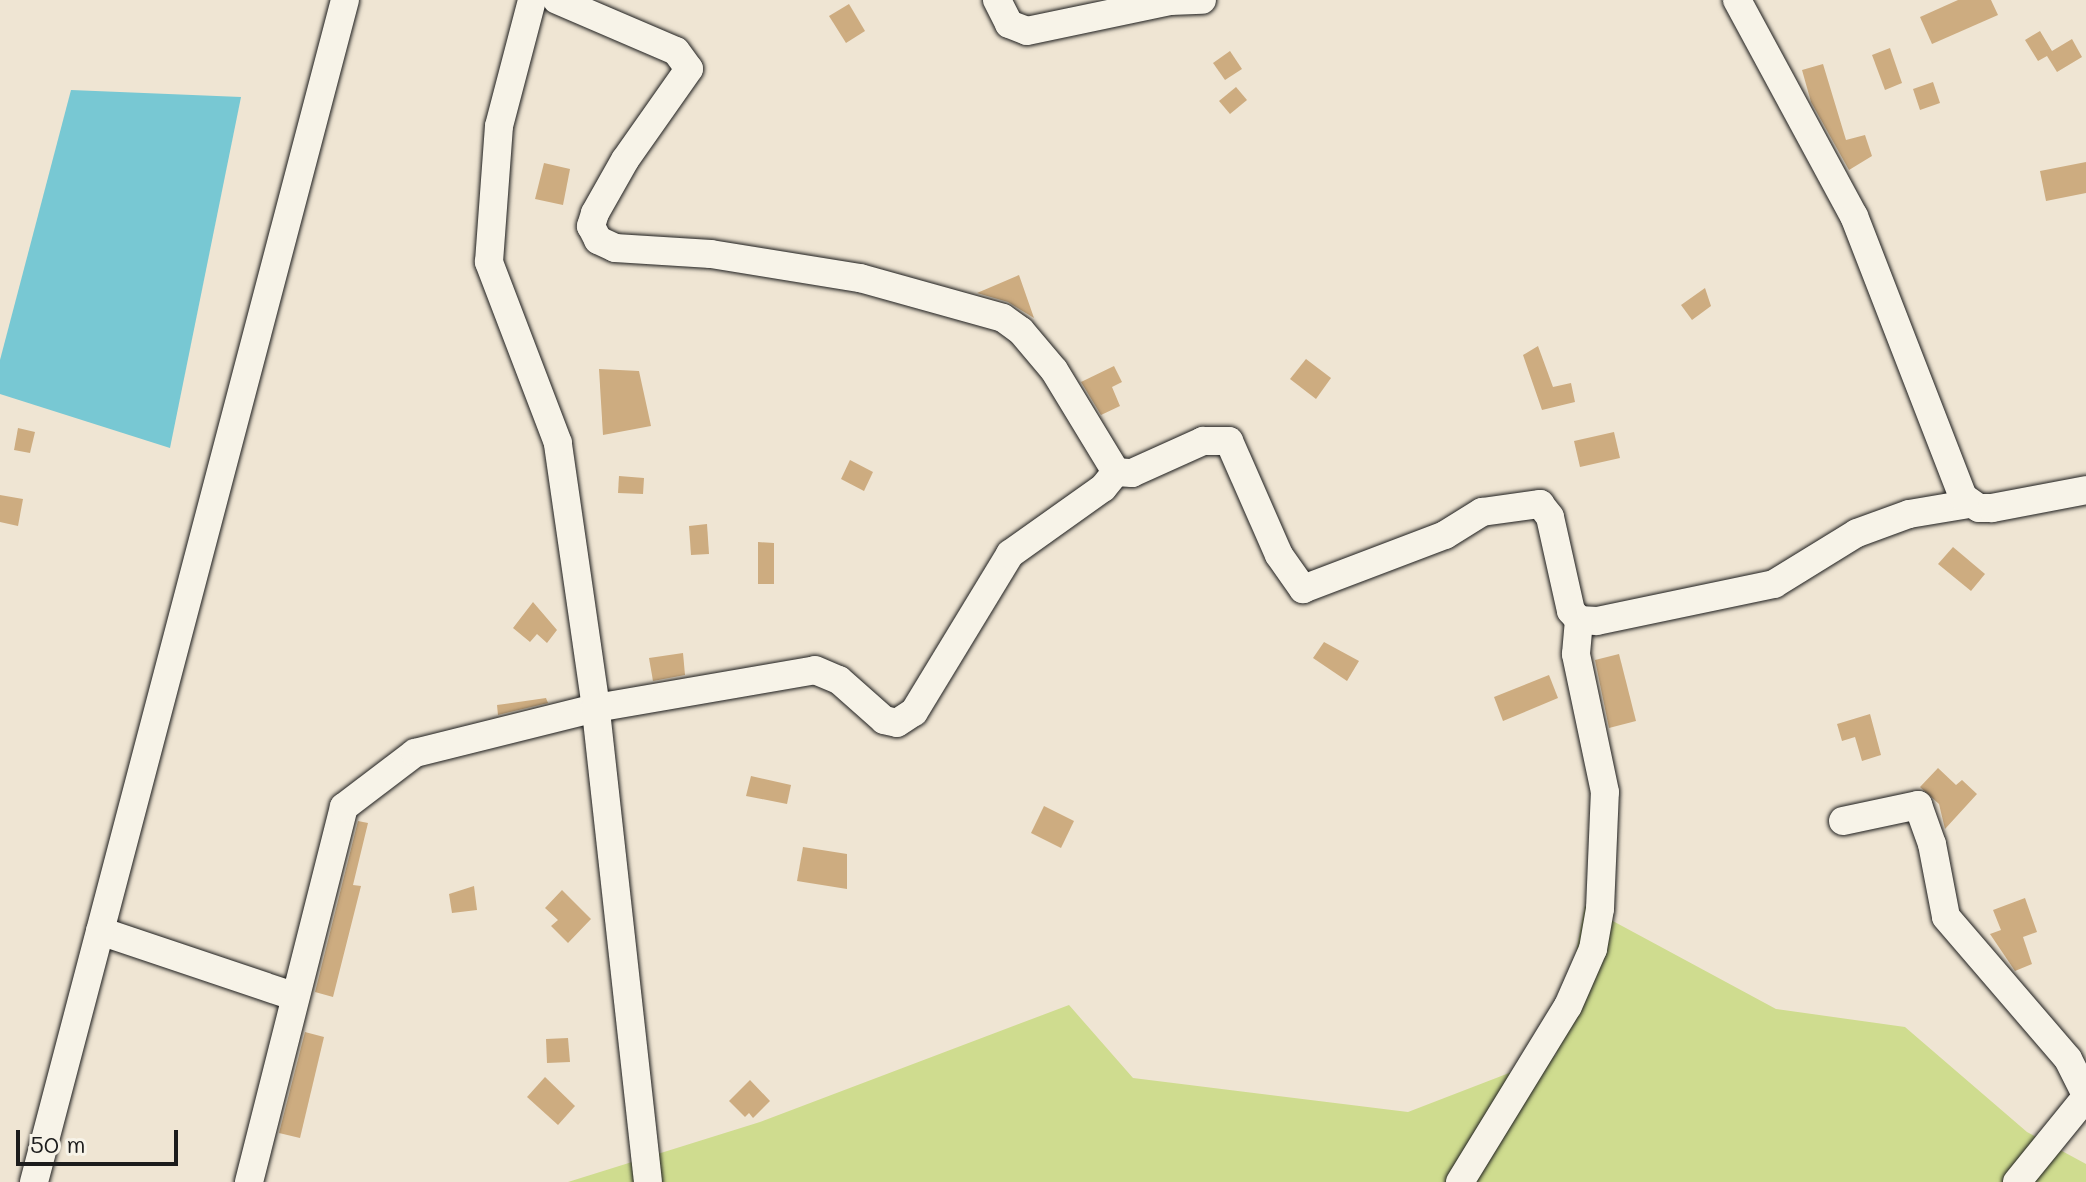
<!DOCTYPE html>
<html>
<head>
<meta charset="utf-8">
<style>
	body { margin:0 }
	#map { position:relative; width:2086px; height:1182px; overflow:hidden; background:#efe5d3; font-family:Mali,sans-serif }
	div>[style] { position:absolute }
	.green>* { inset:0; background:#cfdc8f }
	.water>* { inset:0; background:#78c8d3 }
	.building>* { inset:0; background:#cdac80 }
	.roads { filter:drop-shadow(0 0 2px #1c1c1c) drop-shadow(0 0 2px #1c1c1c) }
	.minor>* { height:28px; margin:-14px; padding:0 14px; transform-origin:14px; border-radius:14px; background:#f7f3e8 }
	span { translate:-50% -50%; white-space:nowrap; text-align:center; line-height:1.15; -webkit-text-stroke:8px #f7f3e8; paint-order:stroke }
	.scale { position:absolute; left:16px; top:1130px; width:162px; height:36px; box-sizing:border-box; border:4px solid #1c1c1c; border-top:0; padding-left:10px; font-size:24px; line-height:28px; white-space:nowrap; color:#1c1c1c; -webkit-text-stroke:6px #f7f3e8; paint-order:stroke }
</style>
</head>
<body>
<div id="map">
	<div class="green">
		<div style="clip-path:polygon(1585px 906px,1776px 1009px,1905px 1027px,2027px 1132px,2086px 1164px,2086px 1182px,568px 1182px,760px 1122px,1069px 1005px,1133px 1078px,1408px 1112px,1556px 1055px)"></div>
	</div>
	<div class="water">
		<div style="clip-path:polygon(71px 90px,241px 97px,170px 448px,0 394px,0 360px)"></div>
	</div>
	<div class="building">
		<div style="clip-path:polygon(1958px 0,1991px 0,1998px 15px,1932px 44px,1920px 17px)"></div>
		<div style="clip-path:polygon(849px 4px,865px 31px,846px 43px,829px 16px)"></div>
		<div style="clip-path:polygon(2040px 31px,2052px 51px,2072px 39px,2082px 57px,2057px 72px,2047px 56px,2038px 61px,2025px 40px)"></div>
		<div style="clip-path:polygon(1890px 48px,1902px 83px,1885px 90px,1872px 55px)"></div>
		<div style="clip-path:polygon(1230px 51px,1242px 69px,1225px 80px,1213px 63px)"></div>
		<div style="clip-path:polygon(1823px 64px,1846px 140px,1865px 135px,1872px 156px,1849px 170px,1811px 102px,1802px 70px)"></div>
		<div style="clip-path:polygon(1933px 82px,1940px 103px,1920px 110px,1913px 89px)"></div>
		<div style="clip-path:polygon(1236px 87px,1247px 100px,1230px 114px,1219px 101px)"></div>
		<div style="clip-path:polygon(2086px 162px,2086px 193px,2046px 201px,2040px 171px)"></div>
		<div style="clip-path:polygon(544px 163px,570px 169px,563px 205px,535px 199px)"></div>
		<div style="clip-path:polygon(1019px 275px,1034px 318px,1008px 302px,977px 293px)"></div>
		<div style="clip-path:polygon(1705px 288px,1711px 306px,1692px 320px,1681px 305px)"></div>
		<div style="clip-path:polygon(1538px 346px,1553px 387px,1571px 383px,1575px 402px,1542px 410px,1523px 355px)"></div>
		<div style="clip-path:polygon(1306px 359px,1331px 378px,1316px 399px,1290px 379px)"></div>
		<div style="clip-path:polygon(1114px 366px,1122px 382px,1112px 387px,1120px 406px,1101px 415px,1081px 382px)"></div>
		<div style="clip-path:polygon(599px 369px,639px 371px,651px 426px,603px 435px)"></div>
		<div style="clip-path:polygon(18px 428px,35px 432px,30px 453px,14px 450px)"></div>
		<div style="clip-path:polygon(1614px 432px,1620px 458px,1580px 467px,1574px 441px)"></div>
		<div style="clip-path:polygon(850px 460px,873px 472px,864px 491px,841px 479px)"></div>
		<div style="clip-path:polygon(619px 476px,644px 478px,643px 494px,618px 493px)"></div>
		<div style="clip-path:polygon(0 495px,23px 499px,18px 526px,0 522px)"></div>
		<div style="clip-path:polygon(707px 524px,709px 554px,691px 555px,689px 526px)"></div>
		<div style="clip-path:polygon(758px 542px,774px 543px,774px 584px,758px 584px)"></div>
		<div style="clip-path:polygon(1953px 547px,1985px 574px,1971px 591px,1938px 564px)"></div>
		<div style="clip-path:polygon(533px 602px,557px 630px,547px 643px,537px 634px,530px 642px,513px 628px)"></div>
		<div style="clip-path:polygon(1324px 642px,1359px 661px,1347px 681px,1313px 658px)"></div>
		<div style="clip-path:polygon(683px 653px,685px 675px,653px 681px,649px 658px)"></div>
		<div style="clip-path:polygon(1619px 654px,1636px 721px,1609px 728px,1595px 660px)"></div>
		<div style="clip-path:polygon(1549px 675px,1558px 698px,1503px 721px,1494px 697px)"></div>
		<div style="clip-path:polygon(546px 698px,548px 703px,498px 715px,497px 705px)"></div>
		<div style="clip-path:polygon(1870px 714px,1881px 755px,1862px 761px,1855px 737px,1842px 741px,1837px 724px)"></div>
		<div style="clip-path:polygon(1938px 768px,1956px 785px,1962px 780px,1977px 794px,1945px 829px,1939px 804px,1920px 787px)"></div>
		<div style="clip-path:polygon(751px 776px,791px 785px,787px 804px,746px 796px)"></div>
		<div style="clip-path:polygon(1044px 806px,1074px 821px,1061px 848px,1031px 833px)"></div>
		<div style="clip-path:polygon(358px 821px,368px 823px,353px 885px,361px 886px,333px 997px,315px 992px)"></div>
		<div style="clip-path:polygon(803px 847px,847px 854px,847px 889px,797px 881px)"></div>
		<div style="clip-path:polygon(474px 886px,477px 910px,452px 913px,449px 894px)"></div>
		<div style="clip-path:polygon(562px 890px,591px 919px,568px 943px,551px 926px,558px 920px,545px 908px)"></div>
		<div style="clip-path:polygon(2025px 898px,2037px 932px,2023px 937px,2032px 964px,2015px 971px,1990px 934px,2001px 930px,1993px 910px)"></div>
		<div style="clip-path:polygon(305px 1032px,324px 1037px,300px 1138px,279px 1133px)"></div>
		<div style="clip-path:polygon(568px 1038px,570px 1062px,547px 1063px,546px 1039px)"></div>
		<div style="clip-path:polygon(545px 1077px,575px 1106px,558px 1125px,527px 1097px)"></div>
		<div style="clip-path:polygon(750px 1080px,770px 1101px,753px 1118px,749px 1113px,745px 1117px,729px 1101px)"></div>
	</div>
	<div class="roads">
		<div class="minor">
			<div style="left:557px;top:0;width:129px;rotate:23.2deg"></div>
			<div style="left:676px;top:51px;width:22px;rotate:54deg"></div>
			<div style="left:689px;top:69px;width:111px;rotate:125.1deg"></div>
			<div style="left:625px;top:160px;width:61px;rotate:119.5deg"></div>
			<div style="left:595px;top:213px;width:14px;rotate:107deg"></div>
			<div style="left:591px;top:226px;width:16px;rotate:63deg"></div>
			<div style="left:598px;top:240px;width:19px;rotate:25deg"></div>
			<div style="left:615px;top:248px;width:96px;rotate:3.6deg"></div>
			<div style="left:711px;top:254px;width:151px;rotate:9.2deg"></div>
			<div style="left:860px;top:278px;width:148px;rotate:15.6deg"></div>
			<div style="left:1003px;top:318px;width:22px;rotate:36deg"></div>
			<div style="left:1021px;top:331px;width:51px;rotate:49.8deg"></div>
			<div style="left:1054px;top:370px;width:119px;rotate:58.7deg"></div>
			<div style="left:1116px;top:472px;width:16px;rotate:4deg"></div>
			<div style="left:1132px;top:473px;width:78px;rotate:-24.3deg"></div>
			<div style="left:1203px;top:441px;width:26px"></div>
			<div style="left:1229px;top:441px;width:124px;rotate:66.3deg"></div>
			<div style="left:1279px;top:555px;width:42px;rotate:54.8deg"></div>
			<div style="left:1303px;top:589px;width:152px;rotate:-20.8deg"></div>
			<div style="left:1445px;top:535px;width:44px;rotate:-31.9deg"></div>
			<div style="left:1482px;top:512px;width:59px;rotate:-7.9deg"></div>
			<div style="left:1540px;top:504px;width:16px;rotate:52deg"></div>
			<div style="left:1550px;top:517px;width:96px;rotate:77.4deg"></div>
			<div style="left:1571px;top:611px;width:12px;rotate:48deg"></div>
			<div style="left:1579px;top:620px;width:18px;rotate:3deg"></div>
			<div style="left:1597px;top:621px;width:181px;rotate:-11.8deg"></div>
			<div style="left:1774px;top:584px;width:97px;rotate:-31.6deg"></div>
			<div style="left:1857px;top:533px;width:55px;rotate:-20.1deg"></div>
			<div style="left:1909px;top:514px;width:61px;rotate:-9.5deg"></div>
			<div style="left:997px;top:0;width:27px;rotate:63deg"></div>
			<div style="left:1009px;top:24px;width:19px;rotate:21deg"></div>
			<div style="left:1027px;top:31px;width:146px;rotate:-11.8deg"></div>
			<div style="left:1170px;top:1px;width:32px;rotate:-2deg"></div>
			<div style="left:1737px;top:0;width:246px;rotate:61.6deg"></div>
			<div style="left:1854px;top:216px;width:301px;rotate:68.8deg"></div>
			<div style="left:1963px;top:497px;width:19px;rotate:35deg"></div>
			<div style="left:1979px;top:508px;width:13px"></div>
			<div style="left:1992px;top:508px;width:96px;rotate:-10.8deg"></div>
			<div style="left:1843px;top:821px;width:77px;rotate:-12deg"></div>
			<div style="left:1918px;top:805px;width:41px;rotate:70.3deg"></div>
			<div style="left:1932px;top:844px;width:74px;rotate:79.1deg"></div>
			<div style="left:1946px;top:917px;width:187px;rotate:49.3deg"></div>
			<div style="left:2068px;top:1059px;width:40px;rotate:63.4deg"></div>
			<div style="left:100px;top:931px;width:204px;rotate:18.6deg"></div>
			<div style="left:34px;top:1182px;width:1222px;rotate:-75.26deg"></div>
			<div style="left:249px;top:1182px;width:387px;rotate:-75.8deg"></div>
			<div style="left:344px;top:807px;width:89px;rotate:-37.3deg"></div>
			<div style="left:415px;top:753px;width:187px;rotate:-14deg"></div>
			<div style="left:596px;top:708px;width:268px;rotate:-98.2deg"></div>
			<div style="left:558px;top:443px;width:194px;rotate:-110.9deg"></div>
			<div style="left:489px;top:262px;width:136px;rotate:-85.8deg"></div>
			<div style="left:499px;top:126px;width:130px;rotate:-75.3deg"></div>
			<div style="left:648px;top:1182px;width:477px;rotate:-96.3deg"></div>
			<div style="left:596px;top:708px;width:222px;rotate:-9.8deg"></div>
			<div style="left:815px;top:670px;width:26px;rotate:23deg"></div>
			<div style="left:839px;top:680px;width:60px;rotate:41.6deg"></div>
			<div style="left:884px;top:720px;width:13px;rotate:13deg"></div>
			<div style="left:897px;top:723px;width:20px;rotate:-33deg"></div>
			<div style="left:914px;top:712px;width:185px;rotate:-58.7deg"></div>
			<div style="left:1010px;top:554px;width:114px;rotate:-35.4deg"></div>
			<div style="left:1103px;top:488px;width:21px;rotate:-51deg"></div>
			<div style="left:1460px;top:1182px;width:206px;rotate:-58.5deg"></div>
			<div style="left:1568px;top:1006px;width:62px;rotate:-66.3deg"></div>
			<div style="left:1593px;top:949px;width:41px;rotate:-80.1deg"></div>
			<div style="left:1600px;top:909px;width:117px;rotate:-87.6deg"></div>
			<div style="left:1605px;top:792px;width:141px;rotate:-101.9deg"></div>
			<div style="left:1576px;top:654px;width:34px;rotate:-85deg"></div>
			<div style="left:2017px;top:1182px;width:109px;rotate:-50.9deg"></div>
		</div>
	</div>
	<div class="scale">50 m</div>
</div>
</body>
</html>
